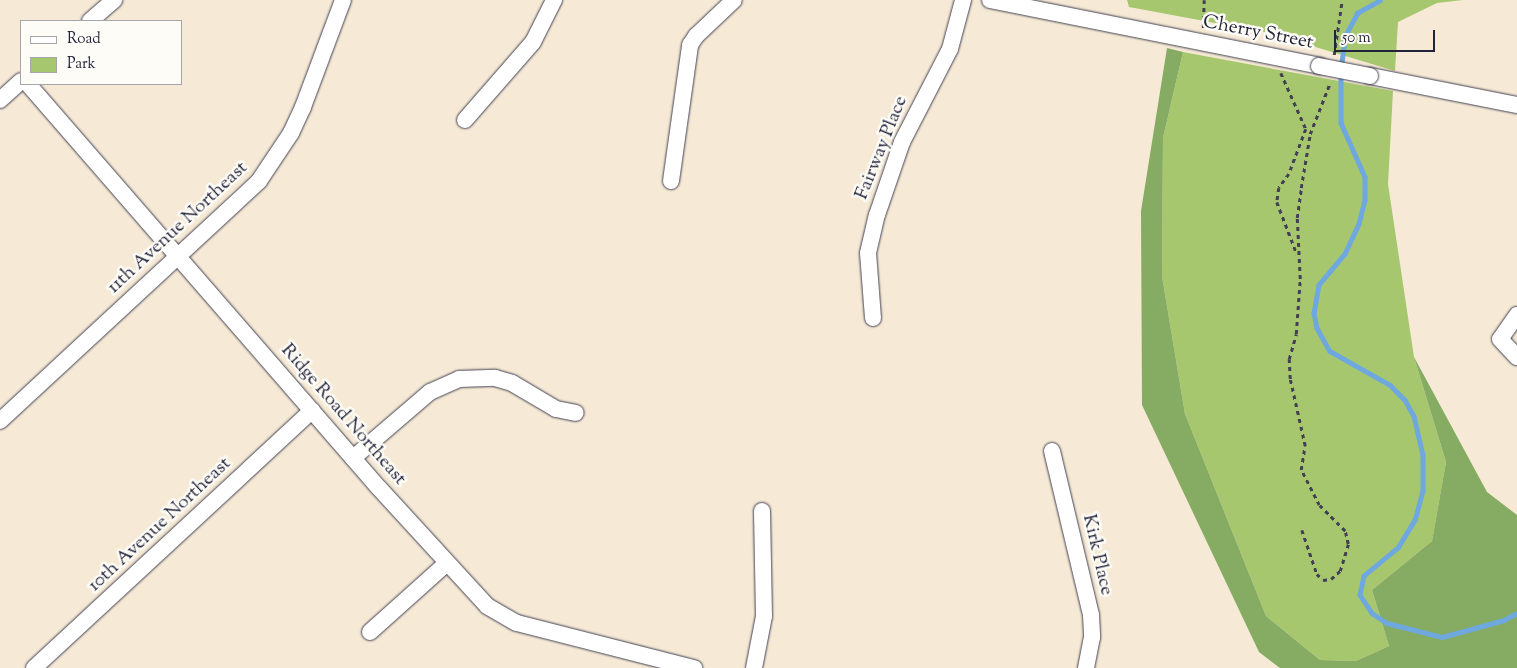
<!DOCTYPE html>
<html>
<head>
<meta charset="utf-8">
<style>
	body { margin:0 }
	#map { position:relative; width:1517px; height:668px; overflow:hidden; background:#f6ead6; font-family:"Sorts Mill Goudy",serif }
	div>[style] { position:absolute }
	.green>* { inset:0; background:#a7c76f }
	.forest>* { inset:0; background:#85ac62 }
	.stream>* { height:4.5px; margin:-2.25px; padding:0 2.25px; transform-origin:2.25px; border-radius:2.25px; background:#6fa8df }
	.path>* { height:2.5px; margin-top:-1.25px; transform-origin:0; background:repeating-linear-gradient(90deg,#424052 0 4px,transparent 0 8px) }
	.roads { filter:drop-shadow(0 0 1px #424052) drop-shadow(0 0 1px #424052) }
	.street>* { height:16px; margin:-8px; padding:0 8px; transform-origin:8px; border-radius:8px; background:#fff }
	.bridges { filter:drop-shadow(0 0 1px #424052) drop-shadow(0 0 1px #424052) }
	.street-bridge>* { height:16px; margin:-8px; padding:0 8px; transform-origin:8px; border-radius:8px; background:#fff }
	span { translate:-50% -50%; white-space:nowrap; text-align:center; line-height:1.15; -webkit-text-stroke:5px #fdfcf7; paint-order:stroke }
	.street-label { font-size:19px; color:#22223b }
	.legend { position:absolute; left:20px; top:20px; width:162px; height:65px; box-sizing:border-box; background:#fdfcf7; border:1px solid #a5a5ac; margin:0; padding:6px 9px; list-style:none; font-size:15px; color:#22223b }
	.legend li { display:flex; align-items:center; gap:10px; height:25px }
	.legend b { width:25px; border:1px solid #a5a5ac }
	.scale { position:absolute; left:1334px; top:30px; width:101px; height:22px; box-sizing:border-box; border:2px solid #22223b; border-top:0; padding-left:6px; font-size:15px; line-height:18px; white-space:nowrap; color:#22223b; -webkit-text-stroke:4px #fdfcf7; paint-order:stroke }
</style>
</head>
<body>
<div id="map">
	<div class="green">
		<div style="clip-path:polygon(1127px 0,1463px 0,1437px 3px,1398px 22px,1395px 71px,1269px 33px,1129px 7px)"></div>
		<div style="clip-path:polygon(1183px 52px,1393px 91px,1388px 184px,1414px 357px,1446px 462px,1432px 541px,1372px 590px,1389px 646px,1356px 661px,1320px 660px,1266px 616px,1185px 414px,1162px 276px,1163px 138px)"></div>
	</div>
	<div class="forest">
		<div style="clip-path:polygon(1167px 48px,1183px 52px,1163px 138px,1162px 276px,1185px 414px,1266px 616px,1320px 660px,1356px 661px,1389px 646px,1372px 590px,1432px 541px,1446px 462px,1414px 357px,1487px 492px,1517px 515px,1517px 668px,1280px 668px,1259px 652px,1142px 405px,1141px 211px)"></div>
	</div>
	<div class="stream">
		<div style="left:1341px;top:66px;width:30px;rotate:-82deg"></div>
		<div style="left:1345px;top:36px;width:26px;rotate:-62deg"></div>
		<div style="left:1357px;top:13px;width:26px;rotate:-29deg"></div>
		<div style="left:1341px;top:74px;width:49px;rotate:90deg"></div>
		<div style="left:1341px;top:123px;width:59px;rotate:66deg"></div>
		<div style="left:1365px;top:177px;width:23px;rotate:90deg"></div>
		<div style="left:1365px;top:200px;width:25px;rotate:104deg"></div>
		<div style="left:1359px;top:224px;width:33px;rotate:115deg"></div>
		<div style="left:1345px;top:254px;width:40px;rotate:130deg"></div>
		<div style="left:1319px;top:285px;width:28px;rotate:100deg"></div>
		<div style="left:1314px;top:313px;width:15px;rotate:79deg"></div>
		<div style="left:1317px;top:328px;width:26px;rotate:61deg"></div>
		<div style="left:1330px;top:351px;width:69px;rotate:29.5deg"></div>
		<div style="left:1390px;top:385px;width:21px;rotate:45deg"></div>
		<div style="left:1405px;top:400px;width:18px;rotate:61deg"></div>
		<div style="left:1414px;top:416px;width:40px;rotate:77deg"></div>
		<div style="left:1423px;top:455px;width:36px;rotate:90deg"></div>
		<div style="left:1423px;top:491px;width:30px;rotate:105deg"></div>
		<div style="left:1415px;top:520px;width:31px;rotate:121deg"></div>
		<div style="left:1399px;top:547px;width:45px;rotate:140.4deg"></div>
		<div style="left:1364px;top:576px;width:19px;rotate:102deg"></div>
		<div style="left:1360px;top:595px;width:22px;rotate:56deg"></div>
		<div style="left:1372px;top:613px;width:18px;rotate:34deg"></div>
		<div style="left:1387px;top:623px;width:57px;rotate:14.3deg"></div>
		<div style="left:1442px;top:637px;width:64px;rotate:-15.3deg"></div>
		<div style="left:1504px;top:620px;width:15px;rotate:-28deg"></div>
	</div>
	<div class="path">
		<div style="left:1203px;top:28px;width:28px;rotate:-88deg"></div>
		<div style="left:1334px;top:55px;width:56px;rotate:-81.7deg"></div>
		<div style="left:1281px;top:73px;width:61px;rotate:65.9deg"></div>
		<div style="left:1306px;top:129px;width:48px;rotate:110.7deg"></div>
		<div style="left:1289px;top:174px;width:17px;rotate:126deg"></div>
		<div style="left:1279px;top:188px;width:14px;rotate:98deg"></div>
		<div style="left:1277px;top:202px;width:56px;rotate:69deg"></div>
		<div style="left:1302px;top:530px;width:46px;rotate:71.2deg"></div>
		<div style="left:1317px;top:574px;width:8px;rotate:45deg"></div>
		<div style="left:1323px;top:580px;width:8px;rotate:-7deg"></div>
		<div style="left:1331px;top:579px;width:12px;rotate:-42deg"></div>
		<div style="left:1340px;top:571px;width:28px;rotate:-73deg"></div>
		<div style="left:1348px;top:544px;width:13px;rotate:-103deg"></div>
		<div style="left:1345px;top:531px;width:37px;rotate:-135deg"></div>
		<div style="left:1319px;top:505px;width:39px;rotate:-117deg"></div>
		<div style="left:1301px;top:470px;width:24px;rotate:-81deg"></div>
		<div style="left:1305px;top:446px;width:69px;rotate:-102.6deg"></div>
		<div style="left:1290px;top:379px;width:20px;rotate:-93deg"></div>
		<div style="left:1289px;top:359px;width:26px;rotate:-74deg"></div>
		<div style="left:1296px;top:334px;width:55px;rotate:-85.8deg"></div>
		<div style="left:1300px;top:279px;width:61px;rotate:-92.8deg"></div>
		<div style="left:1297px;top:218px;width:30px;rotate:-82deg"></div>
		<div style="left:1301px;top:188px;width:55px;rotate:-80.5deg"></div>
		<div style="left:1310px;top:134px;width:55px;rotate:-68.6deg"></div>
	</div>
	<div class="roads">
		<div class="street">
			<div style="left:990px;top:0;width:336px;rotate:11.3deg"></div>
			<div style="left:90px;top:21px;width:32px;rotate:-41deg"></div>
			<div style="left:1370px;top:76px;width:150px;rotate:11.2deg"></div>
			<div style="left:28px;top:84px;width:535px;rotate:49.02deg"></div>
			<div style="left:379px;top:488px;width:160px;rotate:47.5deg"></div>
			<div style="left:487px;top:606px;width:34px;rotate:30deg"></div>
			<div style="left:517px;top:623px;width:183px;rotate:14.3deg"></div>
			<div style="left:0;top:100px;width:28px;rotate:-42deg"></div>
			<div style="left:465px;top:120px;width:103px;rotate:-48.9deg"></div>
			<div style="left:533px;top:42px;width:47px;rotate:-63.4deg"></div>
			<div style="left:671px;top:181px;width:137px;rotate:-82deg"></div>
			<div style="left:690px;top:45px;width:11px;rotate:-56deg"></div>
			<div style="left:696px;top:36px;width:52px;rotate:-43.5deg"></div>
			<div style="left:1517px;top:315px;width:29px;rotate:125deg"></div>
			<div style="left:1500px;top:339px;width:25px;rotate:47deg"></div>
			<div style="left:873px;top:318px;width:65px;rotate:-94.4deg"></div>
			<div style="left:868px;top:253px;width:39px;rotate:-77deg"></div>
			<div style="left:877px;top:215px;width:77px;rotate:-71.1deg"></div>
			<div style="left:902px;top:142px;width:105px;rotate:-62.7deg"></div>
			<div style="left:950px;top:49px;width:51px;rotate:-75.1deg"></div>
			<div style="left:0;top:421px;width:353px;rotate:-42.8deg"></div>
			<div style="left:259px;top:181px;width:58px;rotate:-56.3deg"></div>
			<div style="left:291px;top:133px;width:29px;rotate:-65deg"></div>
			<div style="left:303px;top:107px;width:114px;rotate:-69.5deg"></div>
			<div style="left:1052px;top:451px;width:169px;rotate:76.6deg"></div>
			<div style="left:1091px;top:615px;width:22px;rotate:87deg"></div>
			<div style="left:1092px;top:637px;width:32px;rotate:101deg"></div>
			<div style="left:353px;top:458px;width:101px;rotate:-40.6deg"></div>
			<div style="left:430px;top:392px;width:32px;rotate:-24deg"></div>
			<div style="left:459px;top:379px;width:36px;rotate:-2deg"></div>
			<div style="left:495px;top:378px;width:18px;rotate:16deg"></div>
			<div style="left:512px;top:383px;width:51px;rotate:30.6deg"></div>
			<div style="left:556px;top:409px;width:20px;rotate:11deg"></div>
			<div style="left:370px;top:632px;width:103px;rotate:-41.9deg"></div>
			<div style="left:34px;top:668px;width:379px;rotate:-42.8deg"></div>
			<div style="left:754px;top:668px;width:53px;rotate:-79.1deg"></div>
			<div style="left:764px;top:616px;width:105px;rotate:-91.1deg"></div>
		</div>
	</div>
	<div class="bridges">
		<div class="street-bridge">
			<div style="left:1319px;top:66px;width:52px;rotate:11.1deg"></div>
		</div>
	</div>
	<div class="street-label">
		<span style="left:1258px;top:33px;rotate:11deg">Cherry Street</span>
		<span style="left:882px;top:148px;rotate:-68deg">Fairway Place</span>
		<span style="left:178px;top:228px;rotate:-43deg">11th Avenue Northeast</span>
		<span style="left:343px;top:415px;rotate:49deg">Ridge Road Northeast</span>
		<span style="left:160px;top:525px;rotate:-43deg">10th Avenue Northeast</span>
		<span style="left:1097px;top:555px;rotate:77deg">Kirk Place</span>
	</div>
	<ul class="legend">
	<li><b style="height:6px;background:#fff"></b>Road</li>
	<li><b style="height:14px;background:#a7c76f"></b>Park</li>
	</ul>
	<div class="scale">50 m</div>
</div>
</body>
</html>
